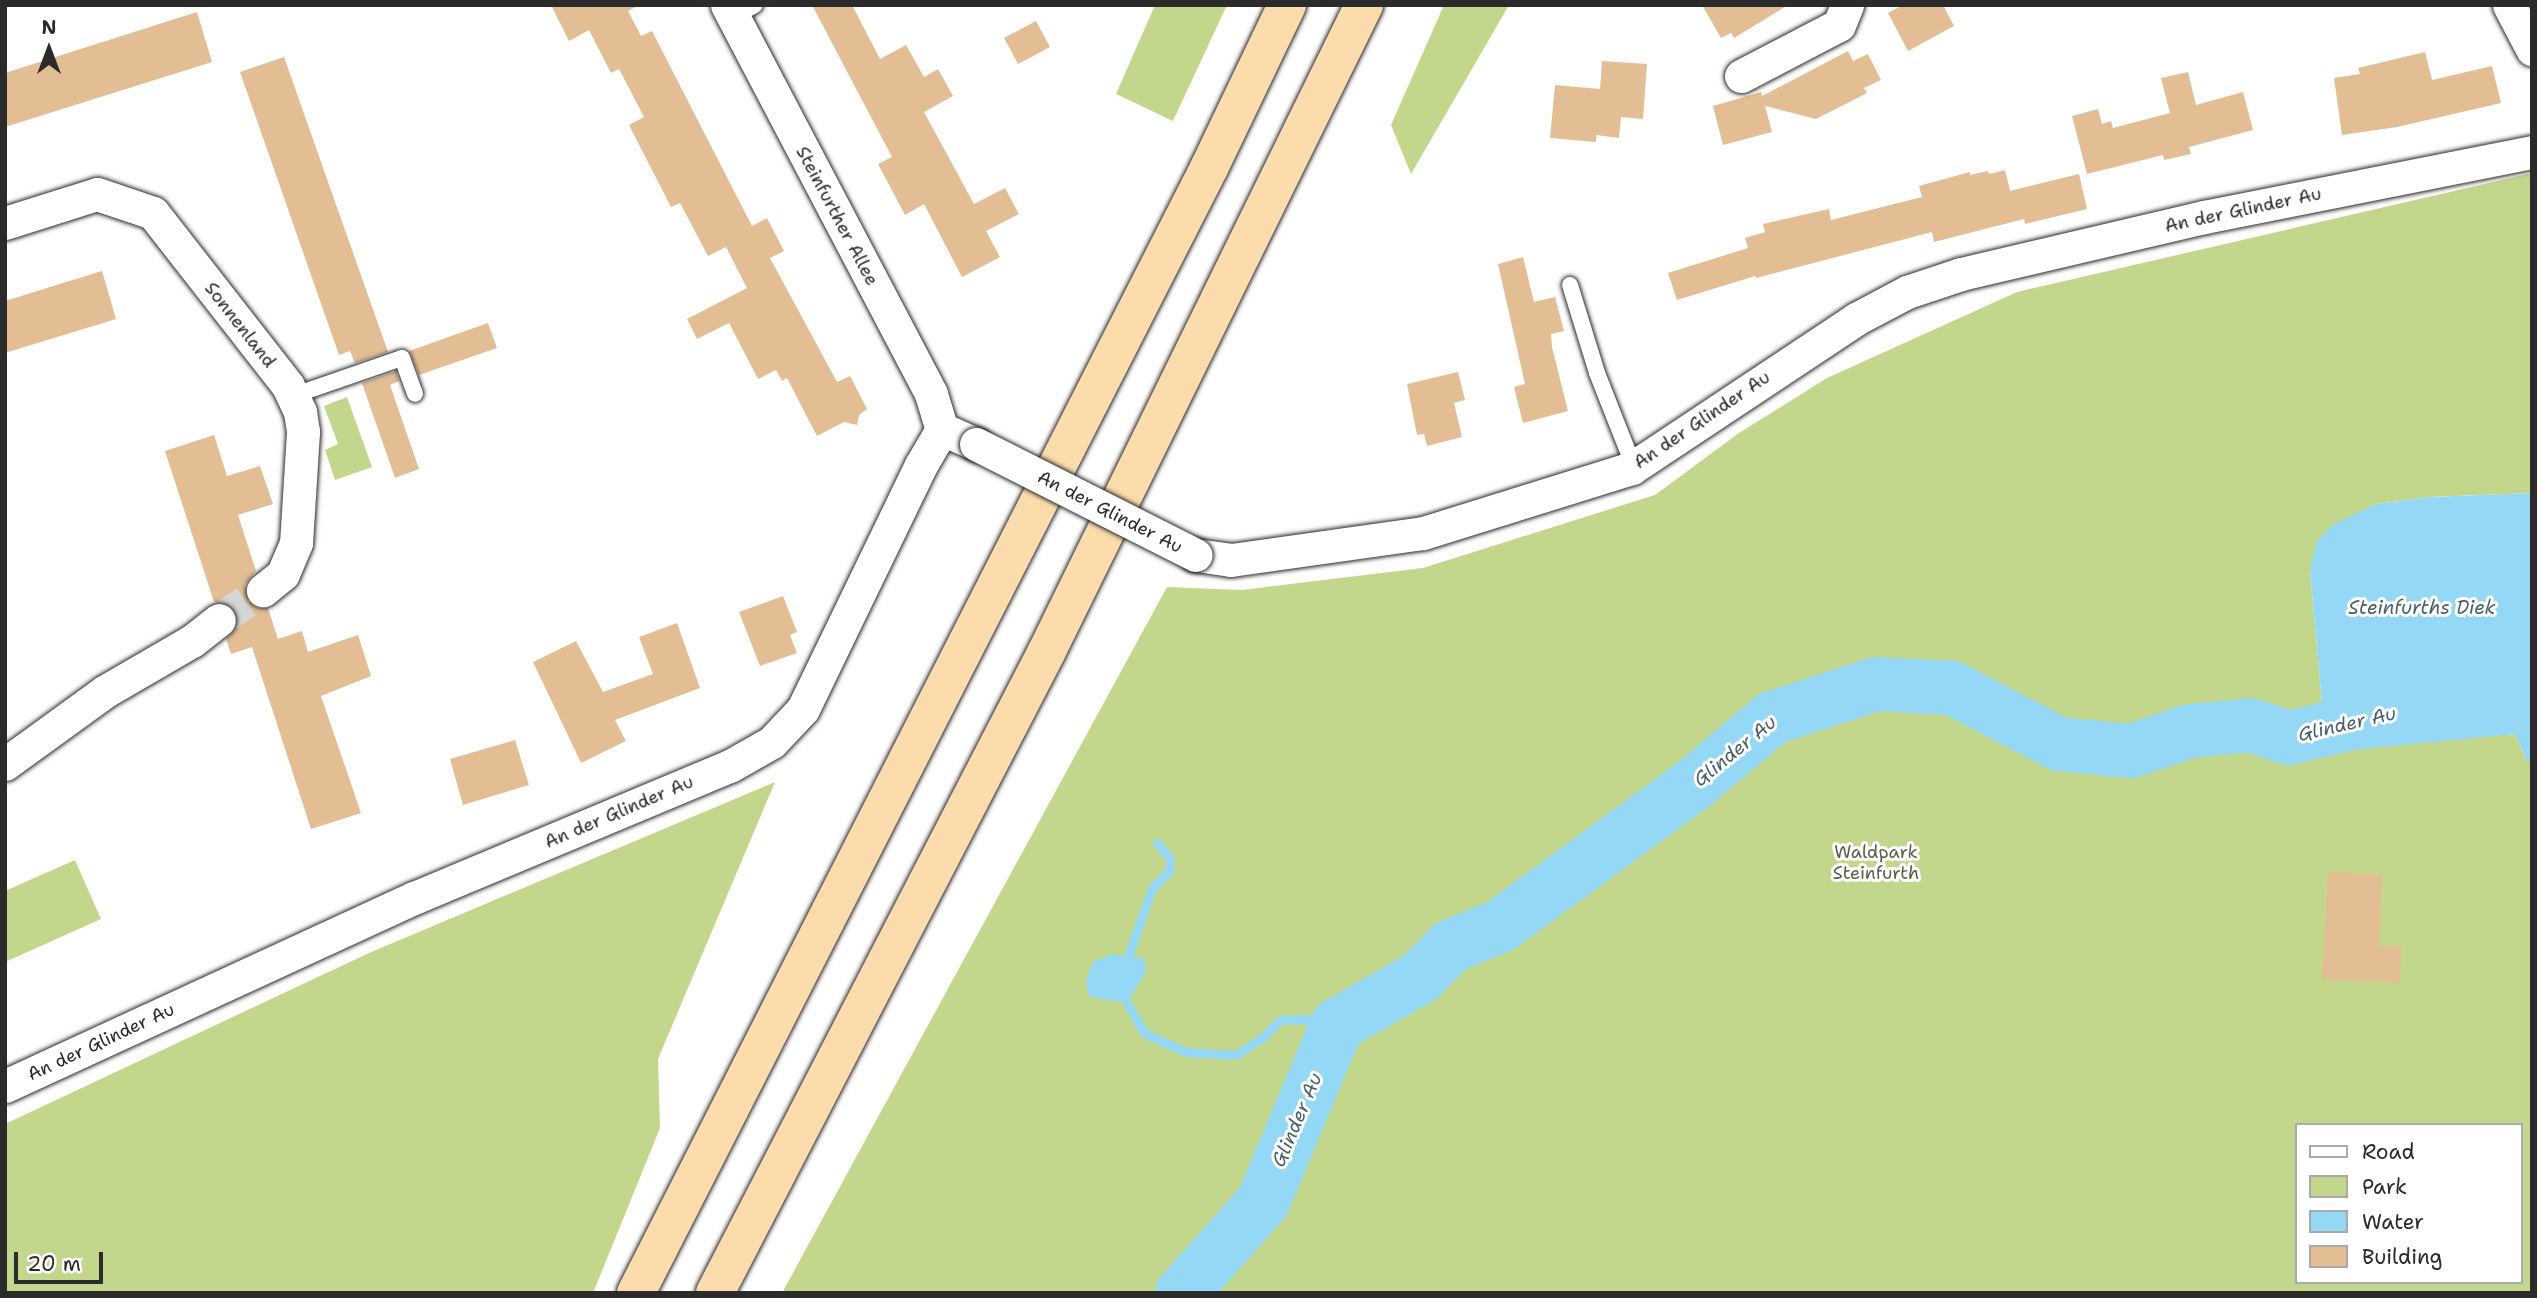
<!DOCTYPE html>
<html>
<head>
<meta charset="utf-8">
<style>
	body { margin:0 }
	#map { position:relative; width:2537px; height:1298px; overflow:hidden; background:#fff; font-family:"Shantell Sans",sans-serif }
	div>[style] { position:absolute }
	.green>* { inset:0; background:#c3d78c }
	.water>* { inset:0; background:#94d8f6 }
	.stream>* { height:9px; margin:-4.5px; padding:0 4.5px; transform-origin:4.5px; border-radius:4.5px; background:#94d8f6 }
	.river>* { height:54px; margin:-27px; padding:0 27px; transform-origin:27px; border-radius:27px; background:#94d8f6 }
	.building>* { inset:0; background:#e3be94 }
	.minor-tunnel>* { height:33px; margin-top:-16.5px; transform-origin:0; background:repeating-linear-gradient(90deg,#d5d5d5 0 33px,transparent 0 50px) }
	.roads { filter:drop-shadow(0 0 2px #2b2b2b) drop-shadow(0 0 2px #2b2b2b) }
	.service>* { height:16px; margin:-8px; padding:0 8px; transform-origin:8px; border-radius:8px; background:#fff }
	.minor>* { height:33px; margin:-16.5px; padding:0 16.5px; transform-origin:16.5px; border-radius:16.5px; background:#fff }
	.motorway>* { height:38px; margin:-19px; padding:0 19px; transform-origin:19px; border-radius:19px; background:#fcdcac }
	.bridges { filter:drop-shadow(0 0 2px #2b2b2b) drop-shadow(0 0 2px #2b2b2b) }
	.minor-bridge>* { height:33px; margin:-16.5px; padding:0 16.5px; transform-origin:16.5px; border-radius:16.5px; background:#fff }
	span { translate:-50% -50%; white-space:nowrap; text-align:center; line-height:1.15; -webkit-text-stroke:6px #fff; paint-order:stroke }
	.street-label { font-size:18px; color:#2b2b2b }
	.park-label { font-size:18px; color:#595f48 }
	.water-label { font-size:19px; color:#4a5f68; font-style:italic }
	.frame { position:absolute; inset:0; border:7px solid #2b2b2b; pointer-events:none }
	.legend { position:absolute; left:2295px; top:1123px; width:228px; height:161px; box-sizing:border-box; background:#fff; border:2px solid #aaa; margin:0; padding:9px 12px; list-style:none; font-size:21px; color:#2b2b2b }
	.legend li { display:flex; align-items:center; gap:14px; height:35px }
	.legend b { width:35px; border:2px solid #aaa }
	.north { position:absolute; left:14px; top:14px; width:70px; height:70px; -webkit-text-stroke:5px #fff; paint-order:stroke; rotate:0deg; font-size:19px; font-weight:700; line-height:28px; text-align:center; color:#2b2b2b }
	.north::after { content:''; display:block; margin:auto; width:24px; height:32px; background:#2b2b2b; clip-path:polygon(50% 0,100% 100%,50% 72%,0 100%) }
	.scale { position:absolute; left:14px; top:1252px; width:89px; height:32px; box-sizing:border-box; border:4px solid #2b2b2b; border-top:0; padding-left:9px; font-size:21px; line-height:24px; white-space:nowrap; color:#2b2b2b; -webkit-text-stroke:5px #fff; paint-order:stroke }
</style>
</head>
<body>
<div id="map">
	<div class="green">
		<div style="clip-path:polygon(1155px 5px,1227px 5px,1173px 121px,1116px 94px)"></div>
		<div style="clip-path:polygon(1444px 5px,1509px 5px,1411px 174px,1391px 125px)"></div>
		<div style="clip-path:polygon(evenodd,2532px 173px,2532px 493px,2430px 497px,2376px 504px,2310px 571px,2322px 703px,2309px 706px,2317px 742px,2334px 748px,2515px 734px,2527px 761px,2532px 761px,2532px 1293px,782px 1293px,1167px 587px,1242px 590px,1423px 568px,1655px 495px,1739px 433px,1827px 378px,2017px 292px,2532px 173px,2297px 1125px,2521px 1125px,2521px 1282px,2297px 1282px,2297px 1125px)"></div>
		<div style="clip-path:polygon(347px 397px,372px 467px,335px 480px,325px 450px,338px 444px,324px 406px)"></div>
		<div style="clip-path:polygon(775px 782px,658px 1059px,660px 1128px,593px 1293px,5px 1293px,5px 1124px,369px 953px)"></div>
		<div style="clip-path:polygon(75px 860px,101px 919px,5px 962px,5px 891px)"></div>
	</div>
	<div class="water">
		<div style="clip-path:polygon(2532px 493px,2532px 761px,2527px 761px,2515px 734px,2350px 750px,2310px 741px,2309px 706px,2322px 703px,2310px 571px,2316px 543px,2332px 525px,2376px 504px,2430px 497px)"></div>
		<div style="clip-path:polygon(1112px 954px,1144px 958px,1146px 972px,1127px 1003px,1089px 997px,1086px 980px,1093px 962px)"></div>
	</div>
	<div class="stream">
		<div style="left:1129px;top:954px;width:70px;rotate:-70.8deg"></div>
		<div style="left:1152px;top:888px;width:24px;rotate:-45deg"></div>
		<div style="left:1169px;top:871px;width:13px;rotate:-86deg"></div>
		<div style="left:1170px;top:858px;width:20px;rotate:-131deg"></div>
		<div style="left:1127px;top:1003px;width:34px;rotate:60deg"></div>
		<div style="left:1144px;top:1033px;width:46px;rotate:24.3deg"></div>
		<div style="left:1186px;top:1052px;width:50px;rotate:3.4deg"></div>
		<div style="left:1236px;top:1055px;width:32px;rotate:-34deg"></div>
		<div style="left:1263px;top:1037px;width:24px;rotate:-45deg"></div>
		<div style="left:1280px;top:1020px;width:26px;rotate:-2deg"></div>
		<div style="left:1306px;top:1019px;width:19px;rotate:43deg"></div>
		<div style="left:1320px;top:1032px;width:20px;rotate:72deg"></div>
	</div>
	<div class="river">
		<div style="left:1182px;top:1293px;width:122px;rotate:-48.3deg"></div>
		<div style="left:1263px;top:1202px;width:192px;rotate:-67.3deg"></div>
		<div style="left:1337px;top:1025px;width:95px;rotate:-29.8deg"></div>
		<div style="left:1419px;top:978px;width:45px;rotate:-45deg"></div>
		<div style="left:1451px;top:946px;width:53px;rotate:-22.2deg"></div>
		<div style="left:1500px;top:926px;width:240px;rotate:-36.2deg"></div>
		<div style="left:1694px;top:784px;width:102px;rotate:-40.2deg"></div>
		<div style="left:1772px;top:718px;width:109px;rotate:-18.1deg"></div>
		<div style="left:1876px;top:684px;width:76px;rotate:3deg"></div>
		<div style="left:1952px;top:688px;width:121px;rotate:27.6deg"></div>
		<div style="left:2059px;top:744px;width:72px;rotate:5.6deg"></div>
		<div style="left:2131px;top:751px;width:62px;rotate:-18.7deg"></div>
		<div style="left:2190px;top:731px;width:61px;rotate:-5.6deg"></div>
		<div style="left:2251px;top:725px;width:39px;rotate:19deg"></div>
		<div style="left:2288px;top:738px;width:97px;rotate:-13.2deg"></div>
	</div>
	<div class="building">
		<div style="clip-path:polygon(551px 5px,639px 5px,628px 11px,641px 36px,652px 31px,752px 226px,767px 218px,784px 251px,770px 258px,837px 382px,850px 376px,867px 409px,859px 415px,857px 425px,844px 422px,817px 436px,787px 378px,782px 381px,776px 370px,758px 379px,729px 323px,697px 339px,687px 319px,747px 288px,726px 247px,708px 256px,680px 203px,671px 207px,629px 125px,644px 117px,619px 69px,611px 73px,589px 30px,569px 41px)"></div>
		<div style="clip-path:polygon(812px 5px,852px 5px,880px 59px,906px 45px,924px 77px,938px 69px,953px 96px,924px 112px,974px 204px,1005px 188px,1019px 214px,986px 231px,1000px 257px,962px 277px,924px 204px,905px 215px,878px 164px,892px 157px)"></div>
		<div style="clip-path:polygon(1702px 5px,1788px 5px,1734px 38px,1731px 33px,1721px 38px)"></div>
		<div style="clip-path:polygon(1903px 5px,1943px 5px,1954px 26px,1908px 51px,1888px 13px)"></div>
		<div style="clip-path:polygon(197px 12px,212px 62px,5px 127px,5px 73px)"></div>
		<div style="clip-path:polygon(1036px 21px,1050px 47px,1018px 64px,1004px 38px)"></div>
		<div style="clip-path:polygon(1848px 51px,1853px 61px,1868px 54px,1881px 80px,1864px 88px,1867px 93px,1816px 119px,1765px 106px,1772px 132px,1723px 145px,1713px 106px,1761px 92px,1762px 96px)"></div>
		<div style="clip-path:polygon(2425px 52px,2432px 80px,2492px 66px,2501px 103px,2397px 127px,2342px 135px,2334px 78px,2360px 74px,2358px 68px)"></div>
		<div style="clip-path:polygon(284px 57px,388px 352px,355px 363px,350px 351px,339px 355px,240px 72px)"></div>
		<div style="clip-path:polygon(1602px 61px,1647px 64px,1643px 119px,1621px 117px,1619px 138px,1596px 135px,1596px 142px,1550px 138px,1555px 85px,1600px 89px)"></div>
		<div style="clip-path:polygon(2188px 72px,2196px 105px,2243px 92px,2253px 130px,2189px 147px,2191px 154px,2164px 160px,2163px 155px,2087px 174px,2072px 116px,2098px 109px,2102px 124px,2111px 121px,2113px 128px,2170px 113px,2161px 78px)"></div>
		<div style="clip-path:polygon(2005px 170px,2010px 191px,2079px 174px,2087px 209px,2025px 224px,2024px 219px,1934px 242px,1932px 232px,1756px 278px,1755px 276px,1677px 300px,1668px 273px,1748px 248px,1745px 238px,1765px 232px,1763px 224px,1829px 209px,1831px 220px,1922px 197px,1919px 186px,1970px 172px,1970px 175px,1988px 171px,1989px 174px)"></div>
		<div style="clip-path:polygon(1523px 257px,1534px 302px,1555px 297px,1564px 331px,1551px 334px,1552px 347px,1568px 411px,1523px 423px,1514px 387px,1525px 384px,1498px 264px)"></div>
		<div style="clip-path:polygon(102px 271px,116px 319px,5px 353px,5px 301px)"></div>
		<div style="clip-path:polygon(488px 323px,497px 348px,419px 375px,409px 351px)"></div>
		<div style="clip-path:polygon(396px 371px,399px 381px,390px 385px,419px 469px,395px 478px,362px 383px)"></div>
		<div style="clip-path:polygon(1458px 372px,1465px 400px,1454px 403px,1462px 437px,1427px 446px,1424px 434px,1417px 435px,1407px 384px)"></div>
		<div style="clip-path:polygon(214px 435px,227px 476px,260px 466px,273px 504px,238px 515px,256px 571px,245px 584px,248px 601px,257px 608px,268px 608px,278px 639px,302px 631px,308px 652px,358px 635px,371px 676px,321px 696px,361px 813px,311px 829px,252px 647px,231px 654px,226px 639px,236px 628px,238px 617px,227px 603px,214px 602px,165px 451px)"></div>
		<div style="clip-path:polygon(783px 596px,797px 632px,790px 635px,797px 653px,760px 666px,739px 612px)"></div>
		<div style="clip-path:polygon(677px 623px,700px 688px,615px 720px,626px 741px,581px 763px,533px 662px,576px 641px,603px 692px,653px 674px,639px 637px)"></div>
		<div style="clip-path:polygon(515px 740px,529px 785px,463px 805px,450px 759px)"></div>
		<div style="clip-path:polygon(2328px 872px,2382px 875px,2379px 945px,2401px 946px,2400px 983px,2322px 979px)"></div>
	</div>
	<div class="minor-tunnel">
		<div style="left:219px;top:620px;width:53px;rotate:-34.3deg"></div>
	</div>
	<div class="roads">
		<div class="service">
			<div style="left:733px;top:17px;width:25px;rotate:-29deg"></div>
			<div style="left:1570px;top:285px;width:92px;rotate:72.9deg"></div>
			<div style="left:1597px;top:373px;width:101px;rotate:68.5deg"></div>
			<div style="left:295px;top:395px;width:113px;rotate:-19.1deg"></div>
			<div style="left:402px;top:358px;width:38px;rotate:70deg"></div>
		</div>
		<div class="minor">
			<div style="left:727px;top:5px;width:439px;rotate:62.3deg"></div>
			<div style="left:931px;top:394px;width:37px;rotate:73deg"></div>
			<div style="left:2509px;top:5px;width:50px;rotate:62.4deg"></div>
			<div style="left:1741px;top:76px;width:110px;rotate:-27.5deg"></div>
			<div style="left:1839px;top:25px;width:22px;rotate:-68deg"></div>
			<div style="left:5px;top:223px;width:96px;rotate:-17.5deg"></div>
			<div style="left:97px;top:194px;width:59px;rotate:18.7deg"></div>
			<div style="left:153px;top:213px;width:219px;rotate:52deg"></div>
			<div style="left:288px;top:386px;width:29px;rotate:65deg"></div>
			<div style="left:300px;top:412px;width:20px;rotate:81deg"></div>
			<div style="left:303px;top:432px;width:111px;rotate:93.6deg"></div>
			<div style="left:296px;top:543px;width:34px;rotate:113deg"></div>
			<div style="left:283px;top:574px;width:26px;rotate:141deg"></div>
			<div style="left:1196px;top:555px;width:35px;rotate:8deg"></div>
			<div style="left:1231px;top:560px;width:194px;rotate:-8deg"></div>
			<div style="left:1423px;top:533px;width:219px;rotate:-17.3deg"></div>
			<div style="left:1632px;top:468px;width:269px;rotate:-33.6deg"></div>
			<div style="left:1856px;top:319px;width:58px;rotate:-27.9deg"></div>
			<div style="left:1907px;top:292px;width:57px;rotate:-18.4deg"></div>
			<div style="left:1961px;top:274px;width:250px;rotate:-13.2deg"></div>
			<div style="left:2204px;top:217px;width:334px;rotate:-11.2deg"></div>
			<div style="left:5px;top:764px;width:122px;rotate:-36deg"></div>
			<div style="left:104px;top:692px;width:102px;rotate:-30.1deg"></div>
			<div style="left:192px;top:641px;width:34px;rotate:-38deg"></div>
			<div style="left:5px;top:1086px;width:450px;rotate:-24.7deg"></div>
			<div style="left:414px;top:898px;width:342px;rotate:-22.7deg"></div>
			<div style="left:730px;top:766px;width:48px;rotate:-29.7deg"></div>
			<div style="left:772px;top:742px;width:45px;rotate:-46.8deg"></div>
			<div style="left:803px;top:709px;width:271px;rotate:-64.2deg"></div>
			<div style="left:921px;top:465px;width:42px;rotate:-59.7deg"></div>
			<div style="left:942px;top:429px;width:37px;rotate:24deg"></div>
		</div>
		<div class="motorway">
			<div style="left:636px;top:1293px;width:1263px;rotate:-63.01deg"></div>
			<div style="left:1209px;top:168px;width:181px;rotate:-64.4deg"></div>
			<div style="left:715px;top:1293px;width:721px;rotate:-62.65deg"></div>
			<div style="left:1046px;top:653px;width:722px;rotate:-63.86deg"></div>
		</div>
	</div>
	<div class="bridges">
		<div class="minor-bridge">
			<div style="left:976px;top:444px;width:246px;rotate:26.8deg"></div>
		</div>
	</div>
	<div class="street-label">
		<span style="left:2243px;top:210px;rotate:-12deg">An der Glinder Au</span>
		<span style="left:837px;top:216px;rotate:62deg">Steinfurther Allee</span>
		<span style="left:240px;top:325px;rotate:52deg">Sonnenland</span>
		<span style="left:1702px;top:420px;rotate:-34deg">An der Glinder Au</span>
		<span style="left:1110px;top:512px;rotate:27deg">An der Glinder Au</span>
		<span style="left:619px;top:812px;rotate:-23deg">An der Glinder Au</span>
		<span style="left:101px;top:1042px;rotate:-25deg">An der Glinder Au</span>
	</div>
	<div class="park-label">
		<span style="left:1876px;top:863px">Waldpark<br>Steinfurth</span>
	</div>
	<div class="water-label">
		<span style="left:2422px;top:608px">Steinfurths Diek</span>
		<span style="left:2347px;top:724px;rotate:-13deg">Glinder Au</span>
		<span style="left:1735px;top:751px;rotate:-39deg">Glinder Au</span>
		<span style="left:1297px;top:1120px;rotate:-67deg">Glinder Au</span>
	</div>
	<div class="frame"></div>
	<ul class="legend">
	<li><b style="height:9px;background:#fff"></b>Road</li>
	<li><b style="height:19px;background:#c3d78c"></b>Park</li>
	<li><b style="height:19px;background:#94d8f6"></b>Water</li>
	<li><b style="height:19px;background:#e3be94"></b>Building</li>
	</ul>
	<div class="north">N</div>
	<div class="scale">20 m</div>
</div>
</body>
</html>
